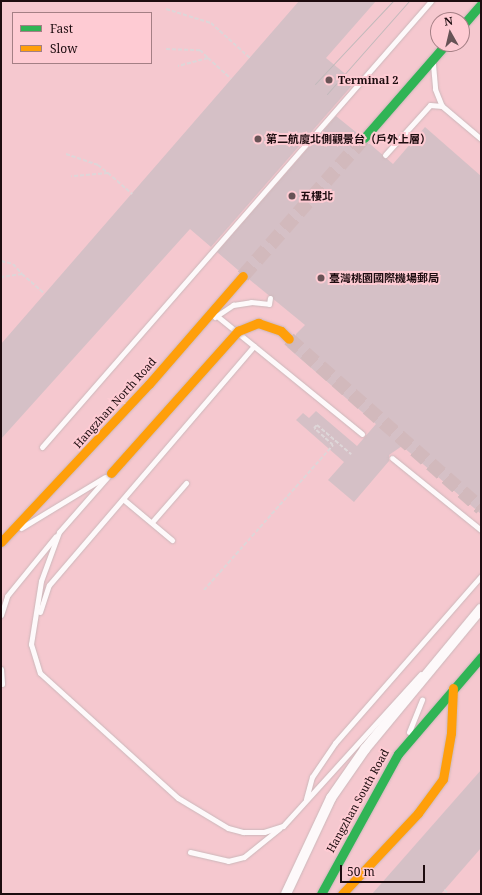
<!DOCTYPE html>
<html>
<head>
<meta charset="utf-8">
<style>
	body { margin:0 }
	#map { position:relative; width:482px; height:895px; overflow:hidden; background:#f2d7db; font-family:"Noto Serif","Noto Sans TC",serif }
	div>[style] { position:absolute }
	.built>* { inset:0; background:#f5c8cf }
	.building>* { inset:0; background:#d5c0c6 }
	.secondary-tunnel>* { height:14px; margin-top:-7px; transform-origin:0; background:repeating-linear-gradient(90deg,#d2b9bc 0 14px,transparent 0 21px) }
	.path>* { height:2px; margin-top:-1px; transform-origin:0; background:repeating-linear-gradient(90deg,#ded6d8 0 4px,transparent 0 6px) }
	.roads { filter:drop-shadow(0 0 1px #ccb7ba) drop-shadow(0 0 1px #ccb7ba) }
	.lane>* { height:5px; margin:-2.5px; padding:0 2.5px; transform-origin:2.5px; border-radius:2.5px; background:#fdf9fa }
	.street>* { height:10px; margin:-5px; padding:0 5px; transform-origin:5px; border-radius:5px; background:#fdf9fa }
	.fast>* { height:9px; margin:-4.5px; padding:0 4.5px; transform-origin:4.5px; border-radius:4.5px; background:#30b455 }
	.slow>* { height:9px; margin:-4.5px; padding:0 4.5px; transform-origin:4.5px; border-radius:4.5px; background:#ff9f0a }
	.tram>* { height:1px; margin:-0.5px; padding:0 0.5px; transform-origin:0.5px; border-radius:0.5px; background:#c1b9bb }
	.bridges { filter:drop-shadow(0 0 1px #ccb7ba) drop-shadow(0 0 1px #ccb7ba) }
	.slow-bridge>* { height:9px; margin:-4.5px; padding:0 4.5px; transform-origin:4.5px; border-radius:4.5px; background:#ff9f0a }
	.dots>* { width:11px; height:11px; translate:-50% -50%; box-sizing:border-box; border:2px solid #fecbd3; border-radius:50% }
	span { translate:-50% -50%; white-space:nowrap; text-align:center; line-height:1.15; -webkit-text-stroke:4px #fecbd3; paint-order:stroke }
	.poi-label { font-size:11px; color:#1d0c0f; font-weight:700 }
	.left { translate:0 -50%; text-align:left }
	.street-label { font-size:11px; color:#1d0c0f }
	.frame { position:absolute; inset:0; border:2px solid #1d0c0f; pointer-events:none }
	.legend { position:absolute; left:12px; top:12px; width:140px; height:52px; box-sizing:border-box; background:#fecbd3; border:1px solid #a47f85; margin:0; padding:5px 7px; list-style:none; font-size:12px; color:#1d0c0f }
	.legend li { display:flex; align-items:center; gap:8px; height:20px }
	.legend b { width:20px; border:1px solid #a47f85 }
	.north { position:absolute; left:430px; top:12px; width:40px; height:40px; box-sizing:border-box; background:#fecbd3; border:1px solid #a47f85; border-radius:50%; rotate:352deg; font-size:11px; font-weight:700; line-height:16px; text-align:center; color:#1d0c0f }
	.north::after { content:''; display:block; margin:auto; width:14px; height:18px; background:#685356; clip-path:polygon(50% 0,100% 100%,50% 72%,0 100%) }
	.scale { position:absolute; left:340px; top:865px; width:85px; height:18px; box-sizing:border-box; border:2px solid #1d0c0f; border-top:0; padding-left:5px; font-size:12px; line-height:14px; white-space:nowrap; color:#1d0c0f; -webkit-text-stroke:3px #fecbd3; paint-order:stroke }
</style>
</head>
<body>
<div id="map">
	<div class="built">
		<div style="clip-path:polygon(evenodd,1px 1px,481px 1px,481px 894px,1px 894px,1px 1px,13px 13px,151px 13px,151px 63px,13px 63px,13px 13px,1px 1px,438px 20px,462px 20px,462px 44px,438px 44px,438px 20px)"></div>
	</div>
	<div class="building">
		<div style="clip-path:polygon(299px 1px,376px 1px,326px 58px,355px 82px,211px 247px,190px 229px,1px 439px,1px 344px)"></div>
		<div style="clip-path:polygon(336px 116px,357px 133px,359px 145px,370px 144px,393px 164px,425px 127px,481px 176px,481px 514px,402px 446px,389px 455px,389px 461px,354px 502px,328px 480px,344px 462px,296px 420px,303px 413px,309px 418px,316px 411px,357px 446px,376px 424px,287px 347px,295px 345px,296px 334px,305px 325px,250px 280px,248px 269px,238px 270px,217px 252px)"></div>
		<div style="clip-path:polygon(481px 770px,481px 848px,441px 894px,372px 894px)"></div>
	</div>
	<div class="secondary-tunnel">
		<div style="left:243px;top:276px;width:184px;rotate:-48.8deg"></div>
		<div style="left:289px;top:339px;width:256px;rotate:41.4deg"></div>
	</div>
	<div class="path">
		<div style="left:166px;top:9px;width:47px;rotate:17.3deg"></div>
		<div style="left:211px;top:23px;width:52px;rotate:41.9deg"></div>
		<div style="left:166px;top:49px;width:34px;rotate:2deg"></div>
		<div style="left:200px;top:50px;width:11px;rotate:45deg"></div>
		<div style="left:208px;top:58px;width:31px;rotate:165deg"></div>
		<div style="left:208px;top:58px;width:31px;rotate:42deg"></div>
		<div style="left:66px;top:154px;width:34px;rotate:19deg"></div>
		<div style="left:98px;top:165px;width:13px;rotate:39deg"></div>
		<div style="left:108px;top:173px;width:37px;rotate:175deg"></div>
		<div style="left:108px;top:173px;width:32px;rotate:41deg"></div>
		<div style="left:1px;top:261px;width:12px;rotate:14deg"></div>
		<div style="left:13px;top:264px;width:13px;rotate:48deg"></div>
		<div style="left:22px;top:274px;width:21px;rotate:172deg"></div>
		<div style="left:22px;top:274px;width:30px;rotate:41deg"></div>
		<div style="left:204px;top:590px;width:194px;rotate:-48.3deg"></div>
		<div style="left:333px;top:445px;width:25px;rotate:-138deg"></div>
		<div style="left:314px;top:428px;width:4px;rotate:-45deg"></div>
		<div style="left:317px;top:425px;width:45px;rotate:40.5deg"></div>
		<div style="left:444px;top:890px;width:6px;rotate:39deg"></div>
	</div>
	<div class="roads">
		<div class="lane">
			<div style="left:433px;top:64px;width:25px;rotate:85deg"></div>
			<div style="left:435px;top:89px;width:18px;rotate:68deg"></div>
			<div style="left:442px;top:106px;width:51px;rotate:40.2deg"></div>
			<div style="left:385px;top:155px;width:67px;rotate:-48deg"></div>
			<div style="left:430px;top:105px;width:12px;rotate:5deg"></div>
			<div style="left:217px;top:316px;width:187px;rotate:39.1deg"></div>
			<div style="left:215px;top:317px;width:22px;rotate:-34deg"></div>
			<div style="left:233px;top:305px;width:18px;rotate:-9deg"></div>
			<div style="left:251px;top:302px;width:18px;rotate:6deg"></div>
			<div style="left:269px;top:304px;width:6px;rotate:-81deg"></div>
			<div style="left:42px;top:447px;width:592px;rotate:-48.91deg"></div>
			<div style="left:392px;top:458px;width:114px;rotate:39deg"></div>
			<div style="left:110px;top:474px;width:77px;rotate:131.3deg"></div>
			<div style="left:59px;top:532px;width:52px;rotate:110.2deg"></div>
			<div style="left:41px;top:581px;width:64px;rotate:99deg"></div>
			<div style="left:31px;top:644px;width:30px;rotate:73deg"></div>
			<div style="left:40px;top:673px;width:186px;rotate:42.2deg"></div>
			<div style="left:178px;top:798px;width:58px;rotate:31deg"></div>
			<div style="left:228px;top:828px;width:16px;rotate:15deg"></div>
			<div style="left:243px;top:832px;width:21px"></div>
			<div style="left:264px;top:832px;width:20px;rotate:-18deg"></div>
			<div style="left:283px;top:826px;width:205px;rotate:-47.8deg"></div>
			<div style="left:123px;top:499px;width:64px;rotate:39.9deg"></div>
			<div style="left:152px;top:522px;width:52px;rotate:-48.9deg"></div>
			<div style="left:21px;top:528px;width:98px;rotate:-31.3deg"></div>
			<div style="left:40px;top:612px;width:28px;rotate:-72deg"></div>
			<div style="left:49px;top:585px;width:315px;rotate:-49.4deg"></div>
			<div style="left:1px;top:615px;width:20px;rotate:-72deg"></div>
			<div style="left:7px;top:596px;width:77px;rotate:-50.8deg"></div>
			<div style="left:1px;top:669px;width:15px;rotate:86deg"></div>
			<div style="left:409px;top:732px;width:35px;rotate:-68deg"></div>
			<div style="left:306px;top:799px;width:23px;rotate:-75deg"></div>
			<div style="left:312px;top:777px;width:41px;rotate:-55.9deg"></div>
			<div style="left:335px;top:743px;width:222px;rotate:-48.8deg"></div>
			<div style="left:190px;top:852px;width:39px;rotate:13deg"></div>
			<div style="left:228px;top:861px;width:16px;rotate:-14deg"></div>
			<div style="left:244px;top:857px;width:46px;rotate:-38.9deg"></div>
		</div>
		<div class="street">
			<div style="left:286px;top:894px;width:106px;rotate:-64.9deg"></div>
			<div style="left:331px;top:798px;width:60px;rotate:-55.2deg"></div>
			<div style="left:365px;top:749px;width:182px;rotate:-50.4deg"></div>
		</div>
		<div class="fast">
			<div style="left:462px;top:26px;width:29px;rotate:-49deg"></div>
			<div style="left:364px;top:138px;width:125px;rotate:-48.9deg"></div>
			<div style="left:321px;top:894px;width:160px;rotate:-61.2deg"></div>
			<div style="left:398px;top:754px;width:128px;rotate:-49.4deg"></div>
		</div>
		<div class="slow">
			<div style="left:1px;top:542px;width:216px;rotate:-46.9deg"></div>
			<div style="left:149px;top:384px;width:143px;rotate:-49deg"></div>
			<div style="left:342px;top:894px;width:111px;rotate:-46.8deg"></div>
			<div style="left:418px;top:813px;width:42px;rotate:-53.7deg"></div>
			<div style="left:443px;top:779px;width:47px;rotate:-80.1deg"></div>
			<div style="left:451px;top:733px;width:45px;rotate:-87.5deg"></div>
		</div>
	</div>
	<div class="tram">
		<div style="left:315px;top:84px;width:114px;rotate:-46.8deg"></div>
		<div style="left:327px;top:94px;width:124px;rotate:-48.6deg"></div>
	</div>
	<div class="bridges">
		<div class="slow-bridge">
			<div style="left:111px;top:473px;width:191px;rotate:-48.2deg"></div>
			<div style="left:238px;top:331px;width:22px;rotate:-22deg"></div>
			<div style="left:258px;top:323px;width:24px;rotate:19deg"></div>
			<div style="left:281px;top:331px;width:11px;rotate:45deg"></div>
		</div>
	</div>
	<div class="dots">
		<div style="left:329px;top:80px;background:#685356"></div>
		<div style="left:258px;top:139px;background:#685356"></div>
		<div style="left:292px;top:196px;background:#685356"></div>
		<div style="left:321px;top:278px;background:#685356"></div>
	</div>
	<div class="poi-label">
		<span class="left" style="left:338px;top:80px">Terminal 2</span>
		<span class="left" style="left:266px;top:139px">第二航廈北側觀景台（戶外上層）</span>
		<span class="left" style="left:300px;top:196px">五樓北</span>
		<span class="left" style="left:329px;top:278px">臺灣桃園國際機場郵局</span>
	</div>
	<div class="street-label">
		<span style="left:115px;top:403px;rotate:-48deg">Hangzhan North Road</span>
		<span style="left:358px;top:801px;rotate:-61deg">Hangzhan South Road</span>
	</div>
	<div class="frame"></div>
	<ul class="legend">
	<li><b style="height:5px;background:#30b455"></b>Fast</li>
	<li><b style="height:5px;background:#ff9f0a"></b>Slow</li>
	</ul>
	<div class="north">N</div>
	<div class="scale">50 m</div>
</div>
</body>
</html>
